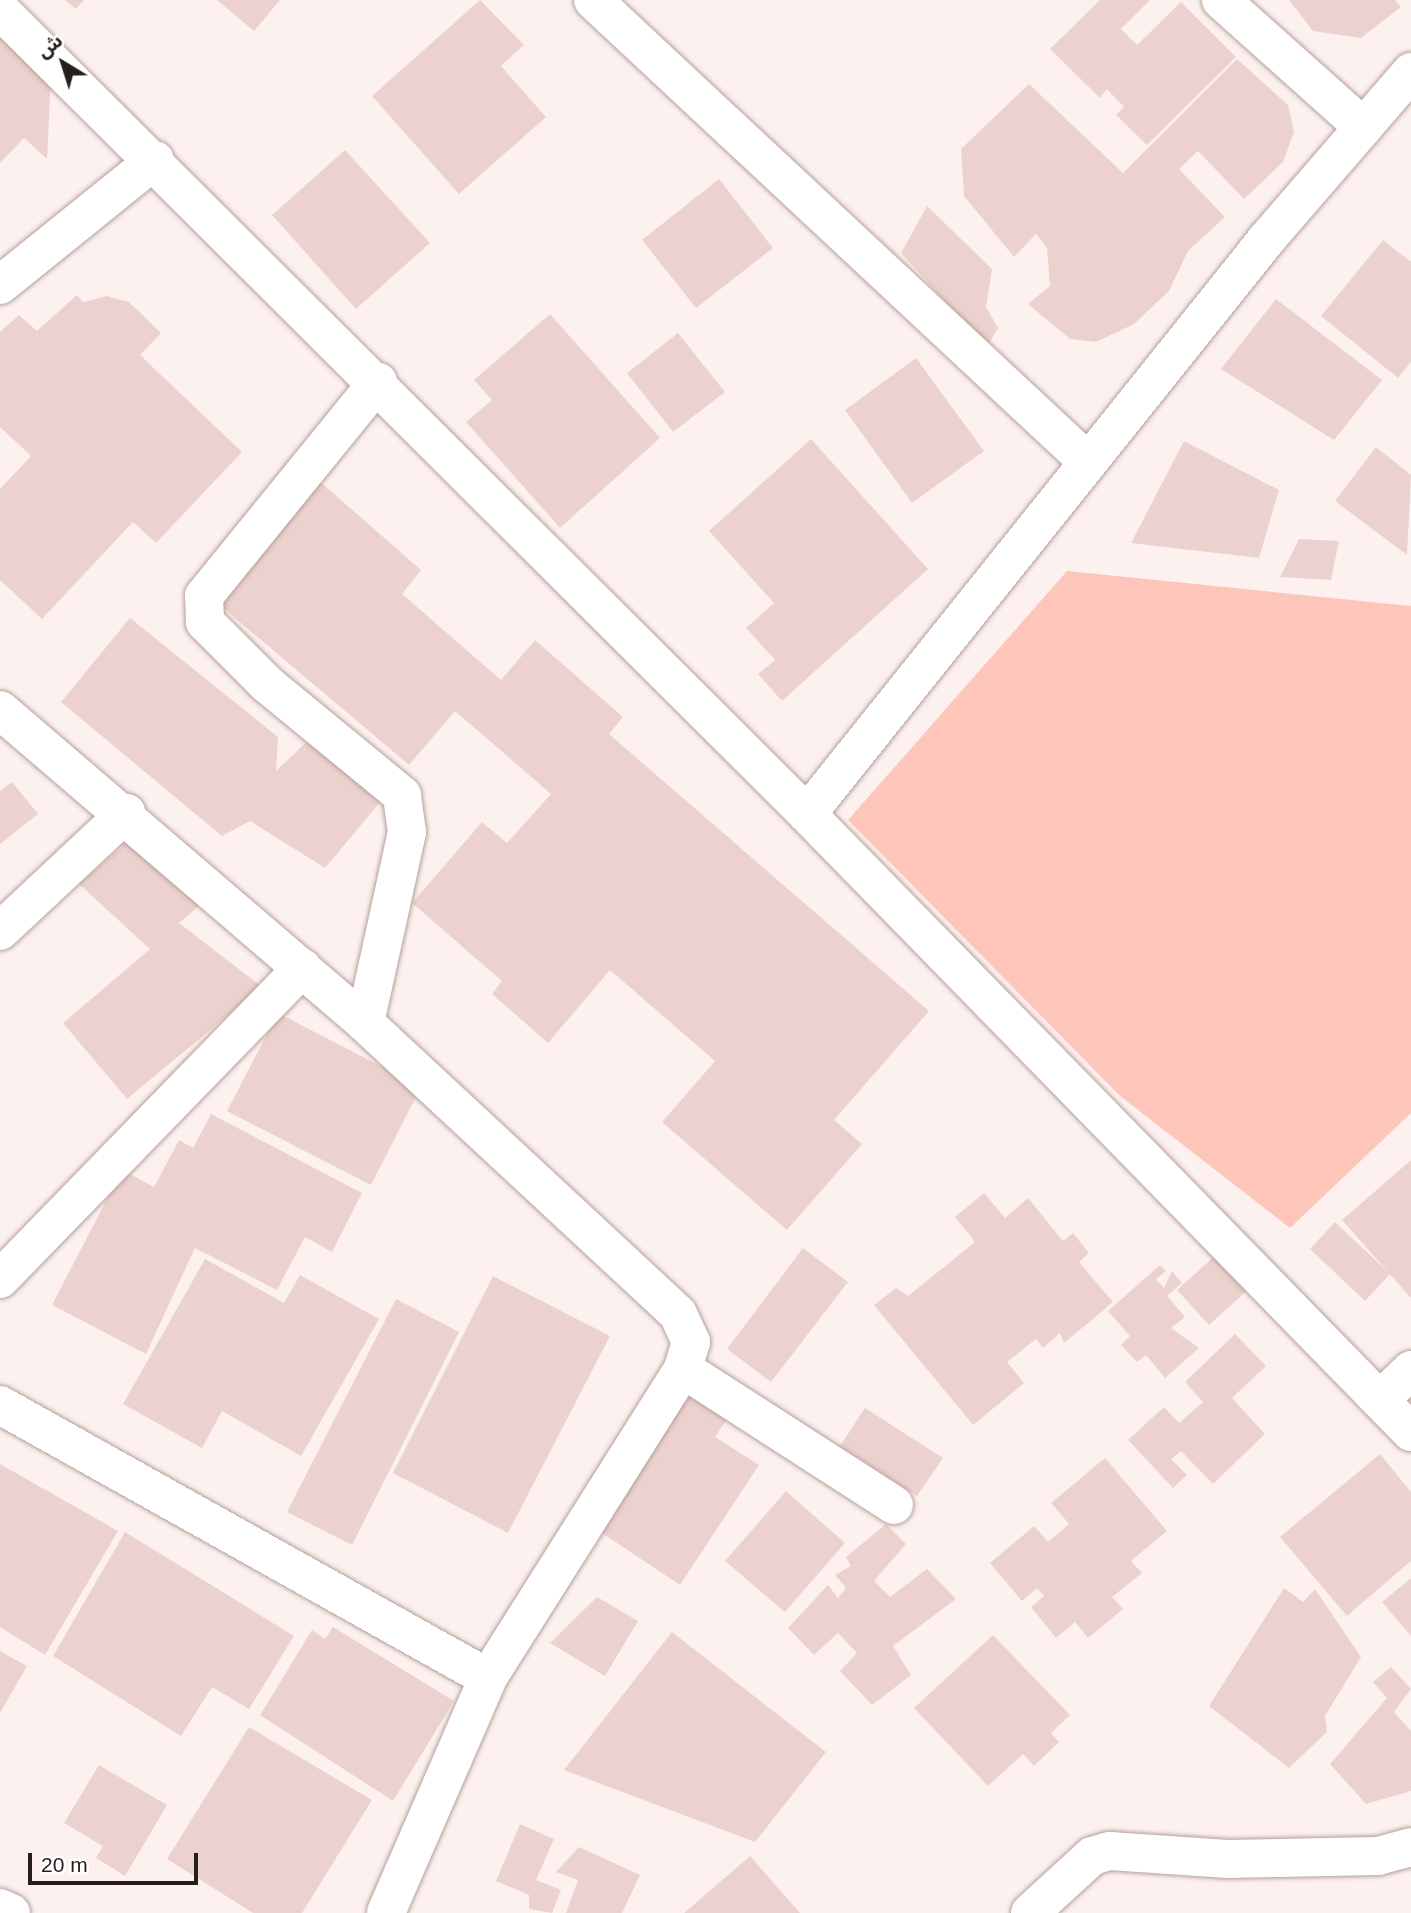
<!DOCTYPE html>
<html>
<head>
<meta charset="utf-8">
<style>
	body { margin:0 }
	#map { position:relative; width:1411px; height:1913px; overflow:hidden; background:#fcf1ef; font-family:Arial,"Noto Sans Arabic",sans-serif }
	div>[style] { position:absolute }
	.green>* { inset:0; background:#fec6bb }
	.building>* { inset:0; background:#ecd2ce }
	.roads { filter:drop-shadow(0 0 2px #b69f9a) drop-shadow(0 0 2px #b69f9a) }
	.minor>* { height:38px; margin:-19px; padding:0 19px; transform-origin:19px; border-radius:19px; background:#fff }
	span { translate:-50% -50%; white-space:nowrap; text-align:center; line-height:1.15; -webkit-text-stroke:7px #fff; paint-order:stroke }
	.north { position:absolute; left:28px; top:28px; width:70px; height:70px; -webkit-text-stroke:5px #fff; paint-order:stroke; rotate:322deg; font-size:19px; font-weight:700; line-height:28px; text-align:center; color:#271e1c }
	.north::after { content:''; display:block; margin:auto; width:24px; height:32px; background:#271e1c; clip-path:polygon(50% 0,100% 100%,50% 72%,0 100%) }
	.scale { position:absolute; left:28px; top:1853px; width:170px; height:32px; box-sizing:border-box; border:4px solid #271e1c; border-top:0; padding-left:9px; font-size:21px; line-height:24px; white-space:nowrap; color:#271e1c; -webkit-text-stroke:5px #fff; paint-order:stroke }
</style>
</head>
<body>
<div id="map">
	<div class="green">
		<div style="clip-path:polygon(1067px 571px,1411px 606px,1411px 1113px,1290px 1228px,1120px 1096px,848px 820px)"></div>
	</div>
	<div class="building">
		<div style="clip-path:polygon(65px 0,84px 0,76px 9px)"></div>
		<div style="clip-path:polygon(217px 0,280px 0,254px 31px)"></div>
		<div style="clip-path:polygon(480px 0,524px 45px,501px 66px,546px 117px,459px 194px,372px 96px)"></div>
		<div style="clip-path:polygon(1100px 0,1150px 0,1121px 29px,1137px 45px,1181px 2px,1236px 57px,1147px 145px,1116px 115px,1124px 107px,1107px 89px,1100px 98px,1050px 49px)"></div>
		<div style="clip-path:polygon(1289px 0,1395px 0,1401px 7px,1361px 38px,1313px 31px)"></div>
		<div style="clip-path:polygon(0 24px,51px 76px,47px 159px,24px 138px,0 163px)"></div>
		<div style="clip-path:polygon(1237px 59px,1288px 105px,1294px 132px,1283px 162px,1244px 199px,1198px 151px,1179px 169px,1225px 217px,1188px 251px,1169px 291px,1134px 324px,1096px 342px,1070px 339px,1028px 304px,1050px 286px,1047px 248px,1036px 234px,1014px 257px,964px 196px,961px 149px,1029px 84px,1123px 173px)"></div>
		<div style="clip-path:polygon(345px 150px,430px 243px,356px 309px,272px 215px)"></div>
		<div style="clip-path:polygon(719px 179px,773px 248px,696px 308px,642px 240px)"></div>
		<div style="clip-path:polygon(927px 206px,992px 269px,986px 307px,998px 328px,987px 347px,901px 253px)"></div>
		<div style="clip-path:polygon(1383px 240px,1411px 262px,1411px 362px,1398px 378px,1321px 316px)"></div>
		<div style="clip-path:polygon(77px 295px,83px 302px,107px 296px,129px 302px,161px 333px,140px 355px,242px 452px,156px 543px,133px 522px,42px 619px,0 580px,0 489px,31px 456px,0 427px,0 332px,19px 315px,37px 331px)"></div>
		<div style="clip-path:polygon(1276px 299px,1382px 380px,1334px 440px,1221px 369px)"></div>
		<div style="clip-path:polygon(550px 314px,660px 438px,560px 528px,466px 422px,492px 400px,474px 380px)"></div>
		<div style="clip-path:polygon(678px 333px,725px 392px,673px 432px,627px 373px)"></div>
		<div style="clip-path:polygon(916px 358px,984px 451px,912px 503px,845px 410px)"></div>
		<div style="clip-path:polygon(811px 439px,928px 569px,782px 701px,758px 674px,775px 660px,746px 628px,774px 603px,709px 531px)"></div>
		<div style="clip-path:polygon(1184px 441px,1279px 490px,1259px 558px,1131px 543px)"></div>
		<div style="clip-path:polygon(1376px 447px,1411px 475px,1407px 555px,1335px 501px)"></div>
		<div style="clip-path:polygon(317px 479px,421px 570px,402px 594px,501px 680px,535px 640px,623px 717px,609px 734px,929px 1011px,834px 1120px,862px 1144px,787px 1230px,662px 1122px,715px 1061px,610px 970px,548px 1043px,492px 994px,502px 981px,412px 903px,482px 822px,507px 843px,551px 794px,455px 711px,409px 765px,215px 601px)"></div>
		<div style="clip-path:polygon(1299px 539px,1339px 541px,1331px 580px,1280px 577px)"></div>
		<div style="clip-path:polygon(130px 618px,278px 737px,276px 771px,314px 735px,386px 795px,325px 868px,250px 821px,222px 836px,61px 702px)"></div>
		<div style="clip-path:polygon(12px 782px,38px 814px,0 844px,0 791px)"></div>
		<div style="clip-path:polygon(131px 839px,207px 899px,179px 923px,262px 987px,127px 1099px,63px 1023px,150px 949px,79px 884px)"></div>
		<div style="clip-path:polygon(278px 1013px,421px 1087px,371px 1185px,227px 1111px)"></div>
		<div style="clip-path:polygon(211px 1114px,362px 1193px,332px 1252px,305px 1237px,277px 1290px,195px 1248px,146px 1354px,52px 1305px,122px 1170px,154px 1187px,179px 1140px,193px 1148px)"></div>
		<div style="clip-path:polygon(1411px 1160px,1411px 1298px,1342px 1220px)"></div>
		<div style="clip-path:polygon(984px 1193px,1005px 1218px,1028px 1198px,1063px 1241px,1073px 1233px,1089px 1253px,1079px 1262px,1113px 1302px,1064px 1343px,1060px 1333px,1043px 1348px,1036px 1339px,1007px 1362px,1024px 1383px,973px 1425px,874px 1305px,896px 1288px,908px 1296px,975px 1242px,955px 1217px)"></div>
		<div style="clip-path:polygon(1335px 1222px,1390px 1274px,1365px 1301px,1310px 1249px)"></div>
		<div style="clip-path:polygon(803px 1248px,848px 1282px,771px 1382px,727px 1349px)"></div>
		<div style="clip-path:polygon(1219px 1252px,1251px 1287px,1209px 1325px,1177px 1290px)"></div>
		<div style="clip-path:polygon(205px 1259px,284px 1303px,300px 1275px,379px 1319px,301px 1456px,222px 1411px,202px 1448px,123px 1404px)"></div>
		<div style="clip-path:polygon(1160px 1265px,1166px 1271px,1156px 1279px,1164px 1288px,1172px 1271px,1182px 1283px,1167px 1296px,1185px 1317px,1171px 1328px,1199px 1348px,1165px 1378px,1146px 1355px,1137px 1362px,1121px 1345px,1130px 1336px,1108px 1311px)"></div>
		<div style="clip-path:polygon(493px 1276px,610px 1336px,508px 1533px,393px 1473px)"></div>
		<div style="clip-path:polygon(396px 1299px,459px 1332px,352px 1545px,287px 1512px)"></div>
		<div style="clip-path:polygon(1235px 1334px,1266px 1366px,1232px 1398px,1265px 1434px,1213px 1484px,1181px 1451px,1171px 1459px,1187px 1475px,1173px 1488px,1128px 1440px,1164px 1407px,1179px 1423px,1203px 1402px,1185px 1382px)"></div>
		<div style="clip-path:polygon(693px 1382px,734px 1409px,715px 1437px,759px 1465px,680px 1585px,596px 1529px)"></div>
		<div style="clip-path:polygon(865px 1408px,943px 1458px,917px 1496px,840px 1446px)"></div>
		<div style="clip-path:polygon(1380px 1454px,1411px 1492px,1411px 1561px,1347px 1616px,1280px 1537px)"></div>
		<div style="clip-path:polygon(1105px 1458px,1167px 1531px,1131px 1561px,1142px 1573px,1112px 1597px,1123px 1609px,1088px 1638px,1075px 1622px,1056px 1638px,1031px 1607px,1044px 1596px,1037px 1588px,1022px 1601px,990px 1563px,1034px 1526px,1048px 1542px,1069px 1524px,1051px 1503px)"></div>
		<div style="clip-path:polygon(0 1464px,118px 1531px,45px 1655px,0 1627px)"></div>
		<div style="clip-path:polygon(786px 1491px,845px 1543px,785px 1612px,725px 1561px)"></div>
		<div style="clip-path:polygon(886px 1524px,906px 1544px,874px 1581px,890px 1597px,927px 1569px,956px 1599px,893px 1646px,911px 1675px,872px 1705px,840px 1671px,857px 1653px,838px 1633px,814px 1655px,788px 1628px,828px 1585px,838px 1598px,846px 1588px,835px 1575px,851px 1566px,846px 1557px)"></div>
		<div style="clip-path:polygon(125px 1532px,294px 1636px,249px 1709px,212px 1687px,181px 1736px,53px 1656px)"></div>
		<div style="clip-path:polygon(1411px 1578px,1411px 1636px,1382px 1602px)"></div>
		<div style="clip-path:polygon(1284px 1588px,1303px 1602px,1315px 1589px,1361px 1657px,1325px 1716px,1327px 1732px,1289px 1768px,1209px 1706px)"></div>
		<div style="clip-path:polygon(597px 1597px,638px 1621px,605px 1676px,550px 1643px)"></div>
		<div style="clip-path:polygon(333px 1627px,454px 1701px,393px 1801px,260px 1715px,312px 1630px,325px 1639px)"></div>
		<div style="clip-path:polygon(672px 1632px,826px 1752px,755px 1842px,564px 1770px)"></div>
		<div style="clip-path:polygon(993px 1635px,1070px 1715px,1051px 1733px,1059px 1742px,1034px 1766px,1023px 1754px,988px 1786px,914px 1708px)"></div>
		<div style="clip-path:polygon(0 1651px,27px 1666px,0 1713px)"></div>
		<div style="clip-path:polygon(1391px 1667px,1411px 1689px,1394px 1712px,1411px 1731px,1411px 1791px,1366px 1804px,1330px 1764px,1387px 1698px,1373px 1682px)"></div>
		<div style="clip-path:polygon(249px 1727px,372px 1800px,302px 1913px,253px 1913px,167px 1859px)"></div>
		<div style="clip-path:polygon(99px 1765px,167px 1805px,125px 1876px,96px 1858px,103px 1846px,64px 1823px)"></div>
		<div style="clip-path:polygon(520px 1824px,554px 1839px,536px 1880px,561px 1890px,552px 1913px,529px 1909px,529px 1895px,496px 1881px)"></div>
		<div style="clip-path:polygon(579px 1847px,640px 1875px,622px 1913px,566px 1913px,578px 1880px,556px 1872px)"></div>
		<div style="clip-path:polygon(750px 1856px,800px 1913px,684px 1913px)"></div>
	</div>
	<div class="roads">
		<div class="minor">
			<div style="left:593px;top:0;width:677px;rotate:43.03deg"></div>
			<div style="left:1221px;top:0;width:191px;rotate:41.8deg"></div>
			<div style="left:0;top:10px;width:1139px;rotate:44.89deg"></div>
			<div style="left:807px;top:814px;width:864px;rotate:45.66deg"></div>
			<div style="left:0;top:285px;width:199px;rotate:-38.9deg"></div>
			<div style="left:0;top:710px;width:481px;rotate:40.6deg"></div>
			<div style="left:365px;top:1023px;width:427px;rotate:42.9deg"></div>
			<div style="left:678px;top:1314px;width:31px;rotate:65deg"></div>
			<div style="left:691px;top:1342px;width:28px;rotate:107deg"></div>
			<div style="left:683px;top:1369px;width:365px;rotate:122.3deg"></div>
			<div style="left:488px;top:1678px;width:256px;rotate:113.5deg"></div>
			<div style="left:807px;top:814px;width:735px;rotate:-51.35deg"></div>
			<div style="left:1266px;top:240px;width:222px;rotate:-49.2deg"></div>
			<div style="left:0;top:931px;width:173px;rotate:-43.1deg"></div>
			<div style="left:365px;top:1023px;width:196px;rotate:-77.6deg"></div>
			<div style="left:407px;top:832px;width:37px;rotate:-98deg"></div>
			<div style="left:402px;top:795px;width:175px;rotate:-140.6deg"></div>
			<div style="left:267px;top:684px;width:88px;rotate:-135deg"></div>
			<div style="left:205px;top:622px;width:26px;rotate:-92deg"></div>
			<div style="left:204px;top:596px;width:276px;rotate:-50.9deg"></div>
			<div style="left:0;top:1279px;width:434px;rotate:-45.8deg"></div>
			<div style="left:683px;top:1369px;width:251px;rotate:32.8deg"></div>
			<div style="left:1380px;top:1400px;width:43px;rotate:-44.1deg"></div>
			<div style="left:0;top:1405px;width:559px;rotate:29.22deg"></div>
			<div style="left:0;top:1908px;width:12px;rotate:24deg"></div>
			<div style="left:1030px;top:1913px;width:84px;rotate:-42.6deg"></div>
			<div style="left:1092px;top:1856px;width:19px;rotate:-16deg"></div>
			<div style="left:1110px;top:1851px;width:118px;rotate:3.9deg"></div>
			<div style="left:1228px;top:1859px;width:150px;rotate:-1.1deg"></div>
			<div style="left:1378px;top:1856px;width:34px;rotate:-15deg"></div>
		</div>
	</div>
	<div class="north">ش</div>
	<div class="scale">20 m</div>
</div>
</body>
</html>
